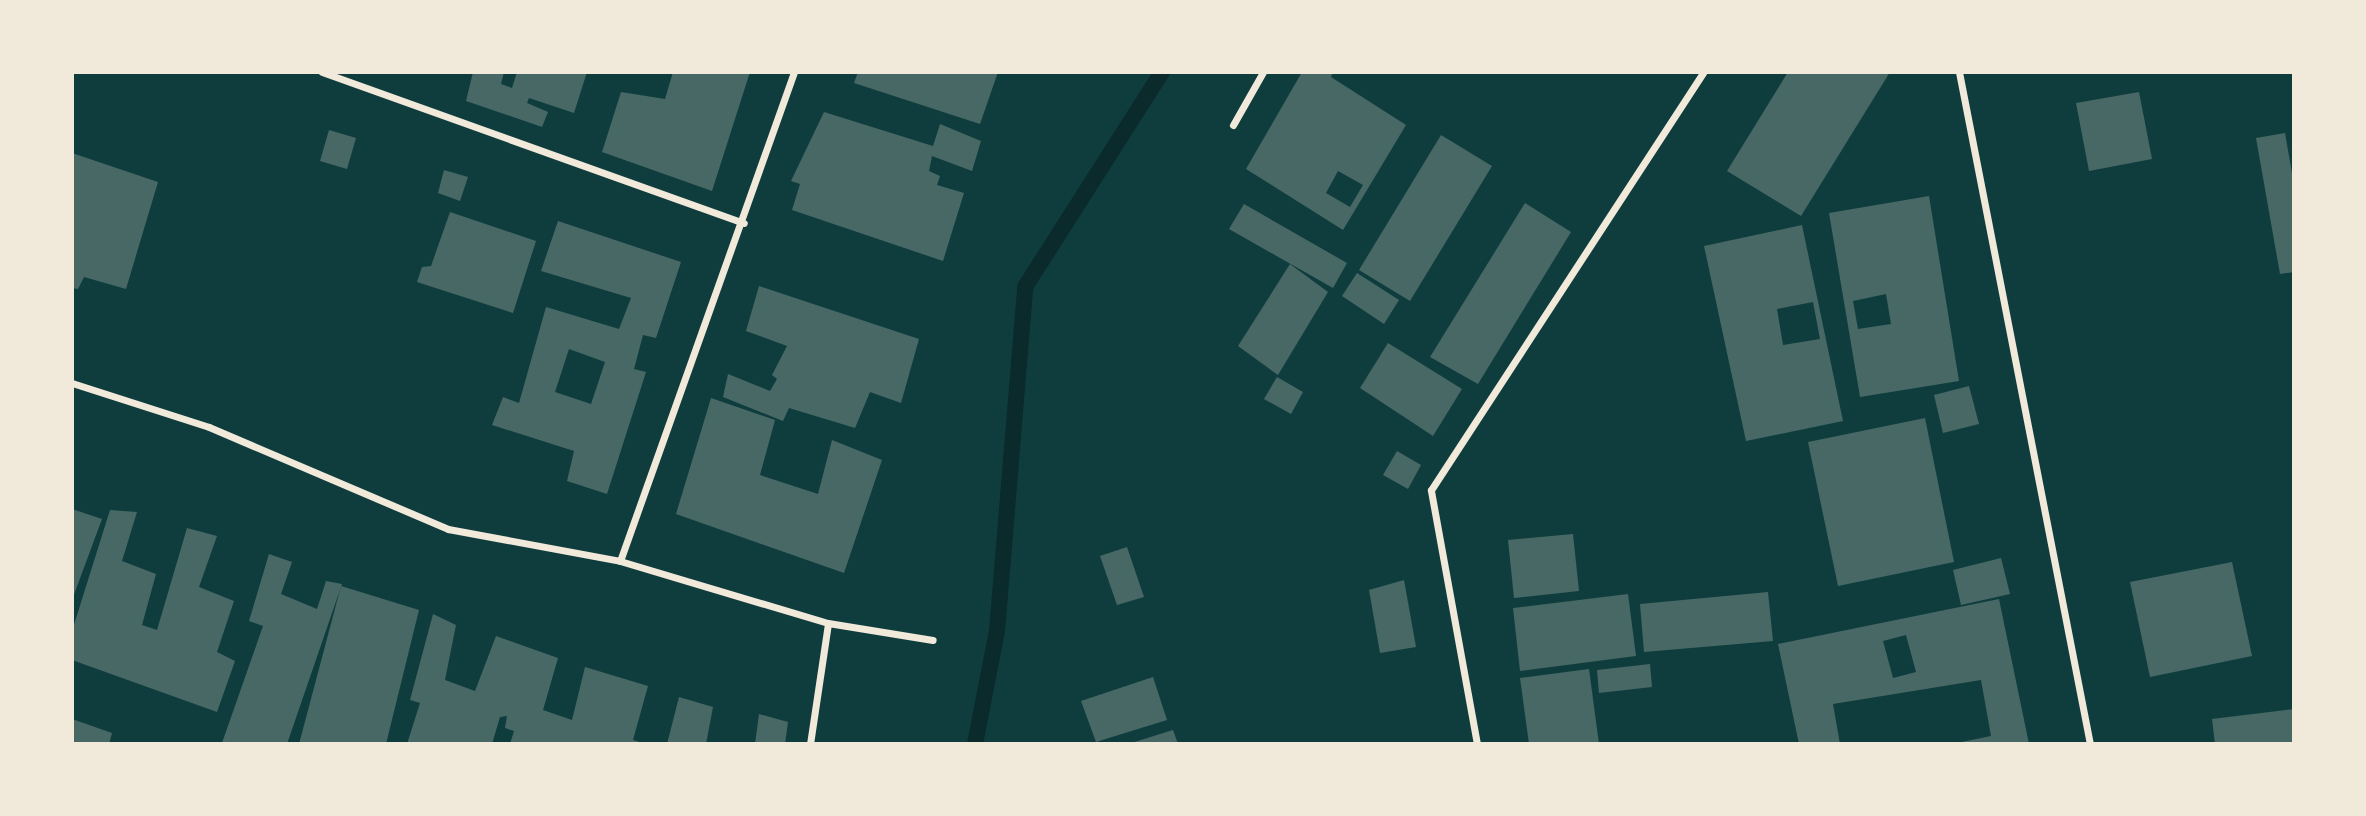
<!DOCTYPE html>
<html>
<head>
<meta charset="utf-8">
<style>
	body { margin:0 }
	#map { position:relative; width:2366px; height:816px; overflow:hidden; background:#0f3d3e; font-family:Poppins,sans-serif }
	div>[style] { position:absolute }
	.stream>* { height:16px; margin:-8px; padding:0 8px; transform-origin:8px; border-radius:8px; background:#0a2a2b }
	.building>* { inset:0; background:#486865 }
	.minor>* { height:7px; margin:-3.5px; padding:0 3.5px; transform-origin:3.5px; border-radius:3.5px; background:#f1e9da }
	span { translate:-50% -50%; white-space:nowrap; text-align:center; line-height:1.15; -webkit-text-stroke:6px #f1e9da; paint-order:stroke }
	.frame { position:absolute; inset:0; border:74px solid #f1e9da; pointer-events:none }
</style>
</head>
<body>
<div id="map">
	<div class="stream">
		<div style="left:975px;top:744px;width:115px;rotate:-79deg"></div>
		<div style="left:997px;top:631px;width:345px;rotate:-85.3deg"></div>
		<div style="left:1025px;top:287px;width:255px;rotate:-57.5deg"></div>
	</div>
	<div class="building">
		<div style="clip-path:polygon(473px 72px,504px 72px,501px 84px,512px 88px,517px 72px,587px 72px,574px 113px,529px 98px,527px 103px,548px 112px,542px 127px,466px 101px)"></div>
		<div style="clip-path:polygon(673px 72px,750px 72px,712px 191px,602px 152px,621px 92px,665px 99px)"></div>
		<div style="clip-path:polygon(858px 72px,998px 72px,980px 124px,854px 83px)"></div>
		<div style="clip-path:polygon(evenodd,1302px 72px,1333px 72px,1331px 77px,1406px 125px,1343px 230px,1246px 169px,1302px 72px,1338px 171px,1363px 185px,1350px 207px,1326px 193px,1338px 171px)"></div>
		<div style="clip-path:polygon(1788px 72px,1890px 72px,1801px 216px,1727px 171px)"></div>
		<div style="clip-path:polygon(2139px 92px,2152px 159px,2089px 171px,2076px 103px)"></div>
		<div style="clip-path:polygon(824px 112px,933px 146px,940px 124px,981px 141px,972px 171px,932px 156px,929px 171px,940px 176px,937px 185px,964px 193px,943px 261px,792px 210px,800px 184px,791px 181px)"></div>
		<div style="clip-path:polygon(329px 130px,356px 138px,347px 169px,320px 161px)"></div>
		<div style="clip-path:polygon(2285px 133px,2294px 185px,2294px 272px,2280px 274px,2256px 138px)"></div>
		<div style="clip-path:polygon(1441px 135px,1492px 166px,1410px 301px,1359px 270px)"></div>
		<div style="clip-path:polygon(72px 153px,158px 182px,126px 289px,84px 277px,78px 289px,72px 288px)"></div>
		<div style="clip-path:polygon(444px 170px,468px 177px,460px 201px,438px 193px)"></div>
		<div style="clip-path:polygon(evenodd,1929px 196px,1959px 381px,1860px 397px,1829px 213px,1929px 196px,1886px 294px,1891px 324px,1858px 329px,1853px 301px,1886px 294px)"></div>
		<div style="clip-path:polygon(1525px 203px,1571px 232px,1478px 384px,1430px 357px)"></div>
		<div style="clip-path:polygon(1244px 204px,1347px 263px,1333px 288px,1229px 229px)"></div>
		<div style="clip-path:polygon(450px 212px,536px 241px,513px 313px,417px 282px,422px 267px,431px 266px)"></div>
		<div style="clip-path:polygon(evenodd,558px 221px,681px 262px,656px 338px,643px 335px,634px 369px,646px 372px,607px 494px,567px 481px,574px 451px,492px 425px,503px 397px,519px 403px,546px 307px,619px 329px,631px 298px,541px 271px,558px 221px,569px 349px,605px 362px,591px 404px,555px 392px,569px 349px)"></div>
		<div style="clip-path:polygon(evenodd,1802px 225px,1843px 421px,1746px 441px,1704px 246px,1802px 225px,1813px 302px,1820px 339px,1783px 345px,1777px 309px,1813px 302px)"></div>
		<div style="clip-path:polygon(1290px 264px,1328px 292px,1278px 375px,1238px 346px)"></div>
		<div style="clip-path:polygon(1357px 273px,1399px 300px,1384px 324px,1342px 296px)"></div>
		<div style="clip-path:polygon(759px 286px,919px 339px,901px 403px,870px 392px,855px 428px,789px 408px,783px 421px,723px 397px,728px 374px,770px 391px,777px 379px,772px 375px,787px 346px,746px 331px)"></div>
		<div style="clip-path:polygon(1388px 343px,1462px 389px,1433px 436px,1360px 388px)"></div>
		<div style="clip-path:polygon(1277px 377px,1303px 392px,1291px 414px,1264px 399px)"></div>
		<div style="clip-path:polygon(1969px 386px,1979px 424px,1943px 433px,1934px 395px)"></div>
		<div style="clip-path:polygon(711px 398px,775px 420px,760px 475px,818px 494px,832px 440px,882px 460px,844px 573px,676px 514px)"></div>
		<div style="clip-path:polygon(1925px 418px,1954px 562px,1838px 586px,1808px 442px)"></div>
		<div style="clip-path:polygon(1397px 451px,1421px 465px,1408px 489px,1383px 475px)"></div>
		<div style="clip-path:polygon(72px 509px,102px 519px,72px 600px)"></div>
		<div style="clip-path:polygon(110px 510px,137px 512px,122px 561px,156px 574px,142px 625px,157px 630px,187px 528px,217px 536px,199px 587px,234px 601px,217px 652px,235px 661px,217px 712px,72px 660px,72px 631px)"></div>
		<div style="clip-path:polygon(1573px 534px,1579px 591px,1514px 598px,1508px 540px)"></div>
		<div style="clip-path:polygon(1127px 547px,1144px 597px,1117px 605px,1100px 556px)"></div>
		<div style="clip-path:polygon(269px 554px,292px 562px,281px 594px,317px 609px,326px 581px,342px 584px,287px 744px,222px 743px,263px 626px,249px 621px)"></div>
		<div style="clip-path:polygon(2001px 558px,2010px 594px,1961px 605px,1953px 570px)"></div>
		<div style="clip-path:polygon(2232px 562px,2252px 656px,2150px 677px,2130px 582px)"></div>
		<div style="clip-path:polygon(1404px 580px,1416px 647px,1380px 653px,1369px 590px)"></div>
		<div style="clip-path:polygon(341px 586px,419px 610px,386px 744px,299px 744px)"></div>
		<div style="clip-path:polygon(1768px 592px,1773px 641px,1644px 652px,1640px 604px)"></div>
		<div style="clip-path:polygon(1628px 594px,1636px 656px,1520px 671px,1513px 608px)"></div>
		<div style="clip-path:polygon(evenodd,1999px 599px,2029px 744px,1952px 744px,1991px 736px,1981px 680px,1833px 704px,1840px 744px,1799px 744px,1778px 644px,1999px 599px,1906px 635px,1916px 672px,1893px 678px,1883px 641px,1906px 635px)"></div>
		<div style="clip-path:polygon(433px 614px,456px 625px,445px 680px,475px 691px,496px 636px,558px 658px,543px 710px,572px 720px,585px 667px,648px 686px,633px 740px,646px 744px,510px 744px,514px 731px,505px 728px,507px 716px,500px 717px,492px 744px,407px 744px,420px 703px,410px 700px)"></div>
		<div style="clip-path:polygon(1650px 664px,1652px 687px,1599px 693px,1597px 670px)"></div>
		<div style="clip-path:polygon(1589px 669px,1599px 744px,1529px 744px,1520px 678px)"></div>
		<div style="clip-path:polygon(1153px 677px,1167px 720px,1096px 742px,1081px 701px)"></div>
		<div style="clip-path:polygon(679px 697px,713px 707px,706px 744px,667px 744px)"></div>
		<div style="clip-path:polygon(2294px 709px,2294px 744px,2215px 744px,2212px 719px)"></div>
		<div style="clip-path:polygon(759px 714px,788px 722px,785px 744px,755px 744px)"></div>
		<div style="clip-path:polygon(72px 719px,112px 733px,109px 744px,72px 744px)"></div>
		<div style="clip-path:polygon(1173px 730px,1178px 744px,1128px 744px)"></div>
	</div>
	<div class="minor">
		<div style="left:322px;top:72px;width:448px;rotate:19.7deg"></div>
		<div style="left:1959px;top:72px;width:685px;rotate:78.97deg"></div>
		<div style="left:1233px;top:125px;width:61px;rotate:-60.5deg"></div>
		<div style="left:72px;top:383px;width:144px;rotate:17.8deg"></div>
		<div style="left:209px;top:427px;width:260px;rotate:23.1deg"></div>
		<div style="left:448px;top:529px;width:175px;rotate:10.5deg"></div>
		<div style="left:620px;top:561px;width:217px;rotate:16.6deg"></div>
		<div style="left:828px;top:623px;width:106px;rotate:9.2deg"></div>
		<div style="left:620px;top:561px;width:519px;rotate:-70.41deg"></div>
		<div style="left:810px;top:744px;width:122px;rotate:-81.5deg"></div>
		<div style="left:1477px;top:744px;width:258px;rotate:-100.3deg"></div>
		<div style="left:1431px;top:490px;width:499px;rotate:-56.9deg"></div>
	</div>
	<div class="frame"></div>
</div>
</body>
</html>
